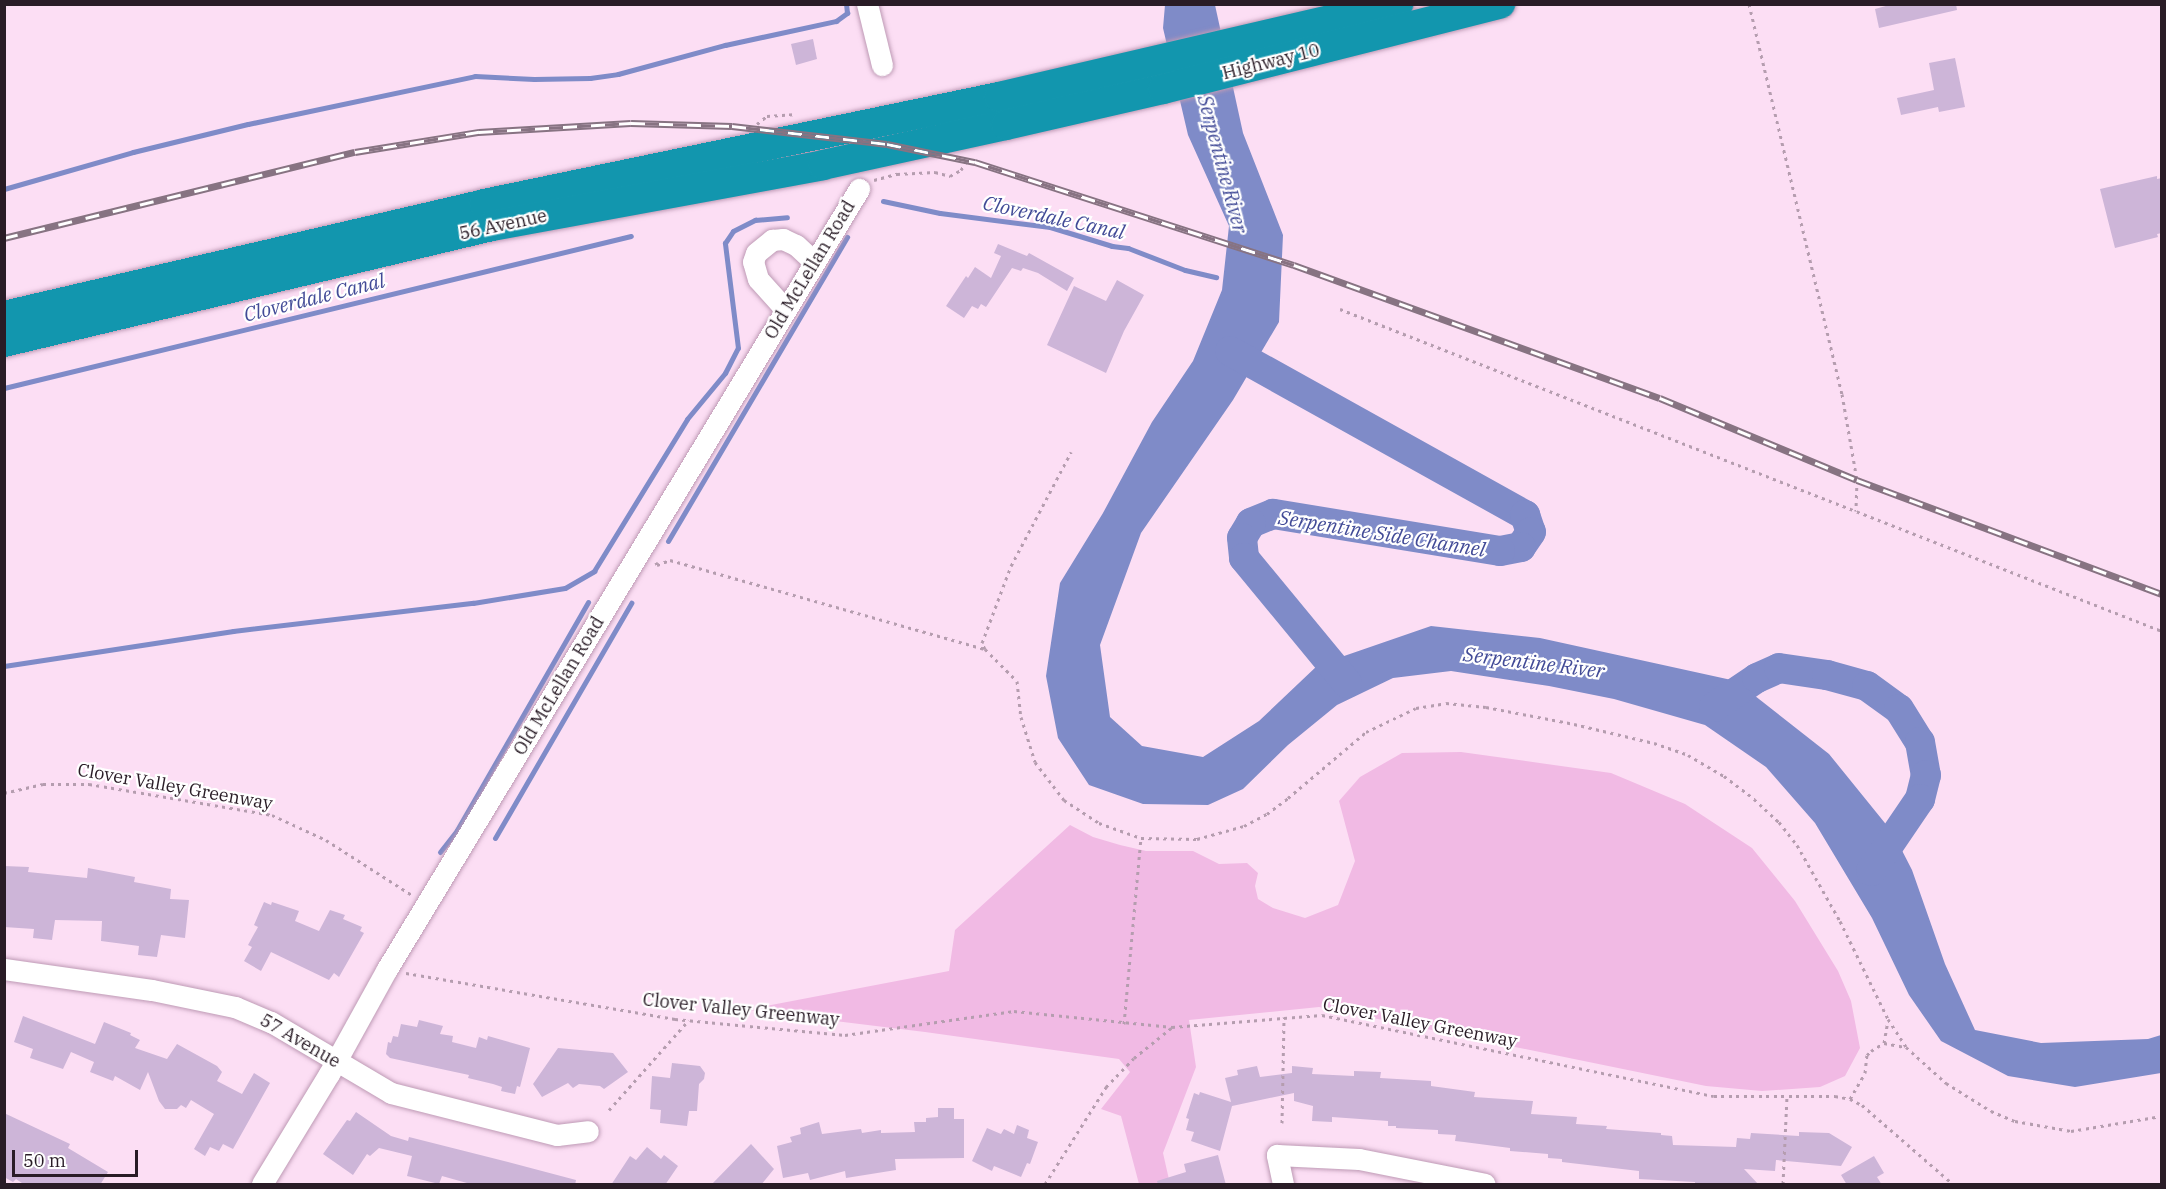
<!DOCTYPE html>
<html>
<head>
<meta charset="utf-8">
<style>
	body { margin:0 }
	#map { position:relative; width:2166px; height:1189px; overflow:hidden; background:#fcdef4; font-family:"IBM Plex Serif",serif }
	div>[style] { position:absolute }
	.green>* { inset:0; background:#f1bae4 }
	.water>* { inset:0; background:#7f8bc8 }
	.stream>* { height:5px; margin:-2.5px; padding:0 2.5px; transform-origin:2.5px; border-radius:2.5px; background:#7f8bc8 }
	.river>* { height:30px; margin:-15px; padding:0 15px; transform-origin:15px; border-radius:15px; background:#7f8bc8 }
	.building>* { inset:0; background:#cdb5d8 }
	.path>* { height:3px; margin-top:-1.5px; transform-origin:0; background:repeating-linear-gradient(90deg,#b59daf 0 3px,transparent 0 7.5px) }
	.roads { filter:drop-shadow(0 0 2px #be9ab5) drop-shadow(0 0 2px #be9ab5) }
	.minor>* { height:21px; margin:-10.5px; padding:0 10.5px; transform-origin:10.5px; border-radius:10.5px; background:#fff }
	.highway>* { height:30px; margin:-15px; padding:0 15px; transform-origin:15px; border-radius:15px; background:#1296ae }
	.rail>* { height:7px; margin-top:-3.5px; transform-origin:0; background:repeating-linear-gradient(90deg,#fff 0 14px,#877382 0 28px); box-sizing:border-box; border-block:2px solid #877382 }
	span { translate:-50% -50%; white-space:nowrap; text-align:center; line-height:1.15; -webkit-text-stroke:4.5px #fff; paint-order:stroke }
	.street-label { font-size:18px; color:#291c26 }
	.water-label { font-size:20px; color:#424b97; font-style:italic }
	.frame { position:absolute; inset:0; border:6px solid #291c26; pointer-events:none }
	.scale { position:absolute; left:12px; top:1150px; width:126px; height:27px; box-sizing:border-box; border:3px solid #291c26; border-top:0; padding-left:8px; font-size:18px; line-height:21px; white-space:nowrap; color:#291c26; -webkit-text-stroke:4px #fff; paint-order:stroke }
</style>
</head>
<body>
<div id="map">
	<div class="green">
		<div style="clip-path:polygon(1461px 752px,1611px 773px,1685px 804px,1752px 848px,1795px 901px,1838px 971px,1851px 1001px,1860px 1048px,1845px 1076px,1820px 1087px,1762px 1091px,1706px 1086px,1319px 1007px,1189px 1020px,1196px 1067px,1163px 1153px,1170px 1184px,1139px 1184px,1121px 1116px,1101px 1109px,1130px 1072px,1119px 1059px,925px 1032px,745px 1010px,949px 971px,955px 930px,1070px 825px,1093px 837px,1120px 845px,1146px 851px,1193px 851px,1219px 864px,1247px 863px,1258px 873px,1255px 886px,1258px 899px,1273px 908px,1305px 918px,1338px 905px,1355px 861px,1339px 801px,1360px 777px,1402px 753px)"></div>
	</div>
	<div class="water">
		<div style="clip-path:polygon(1165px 5px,1215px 5px,1243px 133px,1283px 235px,1279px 322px,1233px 400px,1141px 533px,1100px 645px,1110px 717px,1142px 746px,1203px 757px,1259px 721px,1318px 665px,1431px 626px,1540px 638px,1736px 681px,1829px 754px,1893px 833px,1912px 870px,1945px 964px,1975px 1030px,2041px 1043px,2148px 1039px,2161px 1035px,2161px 1073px,2075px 1087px,2008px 1076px,1941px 1041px,1909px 995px,1872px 918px,1815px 823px,1766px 767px,1705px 725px,1614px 699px,1549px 686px,1451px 671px,1393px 678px,1337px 705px,1288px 745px,1243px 789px,1208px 805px,1143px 804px,1089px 785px,1058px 738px,1046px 676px,1060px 583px,1103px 513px,1152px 422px,1193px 361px,1222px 290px,1229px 226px,1188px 135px,1163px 28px)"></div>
	</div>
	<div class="stream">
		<div style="left:4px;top:189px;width:134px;rotate:-16deg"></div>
		<div style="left:133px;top:152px;width:118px;rotate:-13.7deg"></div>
		<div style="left:248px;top:124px;width:232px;rotate:-11.9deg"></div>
		<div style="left:475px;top:76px;width:59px;rotate:2.9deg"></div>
		<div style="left:534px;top:79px;width:56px;rotate:-1deg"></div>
		<div style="left:590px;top:78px;width:28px;rotate:-8deg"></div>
		<div style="left:618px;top:74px;width:111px;rotate:-15.2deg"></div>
		<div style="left:725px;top:45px;width:114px;rotate:-12.2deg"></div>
		<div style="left:836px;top:21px;width:14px;rotate:-36deg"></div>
		<div style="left:847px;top:13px;width:9px;rotate:-96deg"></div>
		<div style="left:883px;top:201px;width:58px;rotate:11.9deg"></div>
		<div style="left:940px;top:213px;width:111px;rotate:7.3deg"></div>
		<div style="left:1050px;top:227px;width:65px;rotate:17deg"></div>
		<div style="left:1112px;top:246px;width:16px;rotate:7deg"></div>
		<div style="left:1128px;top:248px;width:61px;rotate:21.1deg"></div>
		<div style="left:1185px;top:270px;width:32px;rotate:13deg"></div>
		<div style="left:4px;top:388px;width:645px;rotate:-13.63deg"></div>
		<div style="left:668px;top:541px;width:353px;rotate:-59.5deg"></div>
		<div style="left:4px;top:666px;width:232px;rotate:-8.7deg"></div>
		<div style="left:233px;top:631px;width:242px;rotate:-6.7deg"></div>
		<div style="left:473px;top:603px;width:93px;rotate:-9.3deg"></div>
		<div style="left:565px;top:588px;width:34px;rotate:-30deg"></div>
		<div style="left:594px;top:571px;width:178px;rotate:-58.5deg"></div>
		<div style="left:687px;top:419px;width:60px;rotate:-50.4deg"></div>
		<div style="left:725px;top:373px;width:28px;rotate:-63deg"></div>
		<div style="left:738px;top:348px;width:106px;rotate:-97.1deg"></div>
		<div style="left:725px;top:243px;width:14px;rotate:-56deg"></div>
		<div style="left:733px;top:231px;width:25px;rotate:-27deg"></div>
		<div style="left:755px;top:220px;width:32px;rotate:-5deg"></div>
		<div style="left:495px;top:838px;width:272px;rotate:-59.9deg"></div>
		<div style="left:440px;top:852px;width:28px;rotate:-52deg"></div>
		<div style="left:457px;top:830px;width:263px;rotate:-60.1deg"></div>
	</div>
	<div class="river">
		<div style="left:1230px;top:351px;width:338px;rotate:29.1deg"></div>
		<div style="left:1525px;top:515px;width:18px;rotate:71deg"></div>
		<div style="left:1531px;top:532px;width:18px;rotate:124deg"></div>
		<div style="left:1521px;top:547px;width:21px;rotate:169deg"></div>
		<div style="left:1500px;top:551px;width:230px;rotate:-170.7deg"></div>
		<div style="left:1273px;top:514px;width:24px;rotate:158deg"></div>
		<div style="left:1251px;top:523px;width:17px;rotate:121deg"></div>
		<div style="left:1242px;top:538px;width:20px;rotate:84deg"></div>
		<div style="left:1244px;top:558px;width:162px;rotate:50.5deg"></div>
		<div style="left:1714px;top:707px;width:52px;rotate:-34deg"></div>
		<div style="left:1757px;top:678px;width:24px;rotate:-24deg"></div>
		<div style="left:1779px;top:668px;width:49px;rotate:8.3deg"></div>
		<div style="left:1827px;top:675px;width:41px;rotate:15.4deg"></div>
		<div style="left:1867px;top:686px;width:39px;rotate:36deg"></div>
		<div style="left:1899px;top:709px;width:39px;rotate:58deg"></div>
		<div style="left:1920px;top:742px;width:34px;rotate:80deg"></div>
		<div style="left:1926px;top:775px;width:25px;rotate:104deg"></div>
		<div style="left:1920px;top:799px;width:87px;rotate:124.2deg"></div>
	</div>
	<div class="building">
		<div style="clip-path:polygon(1893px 4px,1956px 4px,1957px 10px,1879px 28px,1875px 9px)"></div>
		<div style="clip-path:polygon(813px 39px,817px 59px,796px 65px,791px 44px)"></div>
		<div style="clip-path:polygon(1955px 58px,1965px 107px,1939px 112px,1938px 107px,1901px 115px,1897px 98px,1934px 90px,1929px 63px)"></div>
		<div style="clip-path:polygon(2157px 176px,2157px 179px,2162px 178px,2162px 233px,2157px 234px,2158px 237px,2115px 248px,2100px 189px)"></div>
		<div style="clip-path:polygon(998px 244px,1027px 256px,1029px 253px,1074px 278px,1067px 291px,1038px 273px,1023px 268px,1021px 271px,1012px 268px,986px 307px,981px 304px,978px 309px,972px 306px,964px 318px,946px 306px,966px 276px,968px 278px,975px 267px,991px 278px,1001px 256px,994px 253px)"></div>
		<div style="clip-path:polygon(1117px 280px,1144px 295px,1124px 331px,1106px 373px,1047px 345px,1074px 286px,1106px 301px)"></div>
		<div style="clip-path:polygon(4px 866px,29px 867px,28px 872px,87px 878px,88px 868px,135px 877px,134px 882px,171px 889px,170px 899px,189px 900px,185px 938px,161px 935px,157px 957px,138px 955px,139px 946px,101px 941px,102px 921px,55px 920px,52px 940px,33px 938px,34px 929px,4px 927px)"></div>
		<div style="clip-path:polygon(264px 902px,271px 905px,272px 902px,299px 911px,295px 921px,319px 931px,330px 910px,345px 915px,343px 919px,362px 927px,360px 931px,364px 933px,339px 977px,334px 973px,329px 980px,271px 952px,261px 971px,244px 961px,252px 947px,248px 945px,258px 927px,254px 925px)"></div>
		<div style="clip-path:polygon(23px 1016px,95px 1044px,104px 1022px,131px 1033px,130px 1035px,140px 1040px,135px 1048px,167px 1059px,177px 1044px,217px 1066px,222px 1072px,217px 1081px,242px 1094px,254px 1073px,270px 1083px,233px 1149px,223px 1144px,219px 1151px,210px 1147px,205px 1156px,194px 1149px,214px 1114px,191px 1100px,186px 1108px,181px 1105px,177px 1109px,165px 1109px,159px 1101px,148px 1072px,140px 1090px,115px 1076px,113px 1081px,90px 1072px,94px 1062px,71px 1052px,63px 1069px,30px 1058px,33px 1049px,14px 1042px)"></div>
		<div style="clip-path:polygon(419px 1020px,443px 1026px,440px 1034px,453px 1036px,452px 1042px,476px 1048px,479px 1037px,487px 1040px,488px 1036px,530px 1048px,520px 1087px,517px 1086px,515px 1094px,501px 1091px,502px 1087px,493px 1084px,468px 1078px,469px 1075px,390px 1058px,386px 1054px,388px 1042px,391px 1043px,393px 1036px,398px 1037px,401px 1024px,417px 1027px)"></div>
		<div style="clip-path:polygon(558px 1048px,613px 1053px,628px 1072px,604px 1089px,600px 1086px,579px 1084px,573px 1088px,568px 1083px,542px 1097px,533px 1084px)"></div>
		<div style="clip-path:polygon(672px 1063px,700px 1066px,705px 1073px,704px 1079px,699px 1084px,697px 1111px,689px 1111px,687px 1126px,660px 1123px,661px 1110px,650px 1109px,652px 1076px,670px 1078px)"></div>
		<div style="clip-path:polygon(1257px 1066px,1260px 1077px,1292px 1073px,1292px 1066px,1313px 1068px,1312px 1074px,1354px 1076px,1354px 1071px,1381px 1072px,1380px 1078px,1431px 1081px,1431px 1086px,1475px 1092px,1474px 1097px,1533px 1101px,1531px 1114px,1577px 1117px,1576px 1124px,1607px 1126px,1606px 1129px,1661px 1133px,1661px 1135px,1672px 1136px,1673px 1145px,1736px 1147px,1737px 1138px,1750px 1139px,1751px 1133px,1799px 1136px,1799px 1132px,1829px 1133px,1852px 1147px,1841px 1166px,1776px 1160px,1775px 1171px,1744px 1169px,1759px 1185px,1695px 1185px,1695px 1182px,1639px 1179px,1639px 1171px,1562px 1162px,1562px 1159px,1548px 1158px,1548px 1154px,1510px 1151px,1510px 1148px,1464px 1142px,1455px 1141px,1456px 1135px,1438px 1134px,1438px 1130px,1396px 1128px,1396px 1126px,1388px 1126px,1388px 1121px,1332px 1117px,1332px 1122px,1312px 1121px,1313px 1106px,1294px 1101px,1294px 1093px,1232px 1106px,1220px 1151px,1191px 1141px,1194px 1132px,1186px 1130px,1189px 1119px,1186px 1118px,1194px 1093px,1199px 1095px,1200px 1092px,1231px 1102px,1225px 1078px,1238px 1075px,1237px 1070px)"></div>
		<div style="clip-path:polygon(938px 1108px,954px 1108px,954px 1119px,964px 1119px,964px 1158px,895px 1159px,896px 1170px,846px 1178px,845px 1171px,810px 1180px,808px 1173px,783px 1178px,777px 1146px,792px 1142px,790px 1137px,801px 1134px,800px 1128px,819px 1122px,822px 1134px,861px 1129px,862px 1133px,881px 1130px,881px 1133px,915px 1132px,914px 1122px,926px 1122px,926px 1118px,938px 1117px)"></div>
		<div style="clip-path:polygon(356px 1112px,391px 1136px,408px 1141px,409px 1137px,508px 1162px,576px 1180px,575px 1185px,474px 1185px,442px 1176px,439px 1184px,407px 1176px,412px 1156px,379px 1148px,370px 1156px,367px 1154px,353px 1175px,323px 1154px,347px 1120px,350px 1121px)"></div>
		<div style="clip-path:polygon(4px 1113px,70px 1144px,68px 1148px,108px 1172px,100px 1185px,25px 1185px,16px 1179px,13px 1182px,4px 1177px)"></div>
		<div style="clip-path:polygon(1017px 1125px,1029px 1130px,1027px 1138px,1038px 1142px,1030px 1164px,1027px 1163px,1021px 1177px,994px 1166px,992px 1171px,972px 1161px,987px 1128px,1001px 1134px,1004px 1129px,1014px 1134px)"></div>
		<div style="clip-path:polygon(751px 1144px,774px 1169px,761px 1185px,711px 1185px)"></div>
		<div style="clip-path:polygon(647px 1147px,661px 1159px,664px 1155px,678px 1166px,665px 1185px,611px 1185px,630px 1156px,636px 1160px)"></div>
		<div style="clip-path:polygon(1218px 1155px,1226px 1185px,1158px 1185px,1157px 1181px,1186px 1172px,1184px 1164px)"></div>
		<div style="clip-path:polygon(1874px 1156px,1884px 1173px,1877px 1177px,1882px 1185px,1847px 1185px,1841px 1175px)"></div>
	</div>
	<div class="path">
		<div style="left:1749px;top:4px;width:401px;rotate:76.6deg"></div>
		<div style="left:1842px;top:394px;width:87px;rotate:80.1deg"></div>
		<div style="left:1857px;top:480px;width:31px;rotate:92deg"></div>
		<div style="left:757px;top:124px;width:13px;rotate:-39deg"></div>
		<div style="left:767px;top:116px;width:30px;rotate:-4deg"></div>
		<div style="left:874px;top:180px;width:24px;rotate:-15deg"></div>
		<div style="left:897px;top:174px;width:38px;rotate:-3deg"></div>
		<div style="left:935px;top:172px;width:16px;rotate:15deg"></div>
		<div style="left:950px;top:176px;width:13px;rotate:-29deg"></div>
		<div style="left:961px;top:170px;width:15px;rotate:-58deg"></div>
		<div style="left:1340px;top:309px;width:883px;rotate:21.39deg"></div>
		<div style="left:656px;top:562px;width:3px;rotate:72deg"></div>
		<div style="left:657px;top:565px;width:14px;rotate:-21deg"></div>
		<div style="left:670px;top:560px;width:327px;rotate:15.8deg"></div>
		<div style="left:985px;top:649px;width:7px;rotate:-117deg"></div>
		<div style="left:982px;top:643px;width:82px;rotate:-69.4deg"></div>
		<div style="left:1011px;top:566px;width:129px;rotate:-62.2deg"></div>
		<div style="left:985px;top:649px;width:45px;rotate:45deg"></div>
		<div style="left:1017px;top:681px;width:36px;rotate:84deg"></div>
		<div style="left:1021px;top:717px;width:47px;rotate:72.7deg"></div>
		<div style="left:1035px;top:762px;width:48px;rotate:52.7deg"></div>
		<div style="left:1064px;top:800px;width:42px;rotate:33.3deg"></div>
		<div style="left:1099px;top:823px;width:45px;rotate:19.7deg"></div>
		<div style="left:1141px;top:838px;width:56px;rotate:1deg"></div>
		<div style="left:1197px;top:839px;width:49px;rotate:-15.5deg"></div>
		<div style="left:1244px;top:826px;width:26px;rotate:-28deg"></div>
		<div style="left:1267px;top:814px;width:26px;rotate:-37deg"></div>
		<div style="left:1288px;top:798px;width:102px;rotate:-40.2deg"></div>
		<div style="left:1366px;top:732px;width:55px;rotate:-25.6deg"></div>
		<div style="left:1416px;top:708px;width:30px;rotate:-9deg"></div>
		<div style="left:1446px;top:703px;width:40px;rotate:5.7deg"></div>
		<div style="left:1486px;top:707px;width:90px;rotate:10.9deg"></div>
		<div style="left:1574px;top:724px;width:82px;rotate:13.4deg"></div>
		<div style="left:1654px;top:743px;width:36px;rotate:19deg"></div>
		<div style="left:1688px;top:755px;width:42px;rotate:30.3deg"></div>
		<div style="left:1724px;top:776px;width:38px;rotate:37deg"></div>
		<div style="left:1754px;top:799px;width:34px;rotate:43deg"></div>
		<div style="left:1779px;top:822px;width:29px;rotate:52deg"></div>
		<div style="left:1797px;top:845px;width:87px;rotate:60.5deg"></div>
		<div style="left:1840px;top:921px;width:109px;rotate:63.9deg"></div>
		<div style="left:1888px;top:1019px;width:33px;rotate:57deg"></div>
		<div style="left:1906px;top:1047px;width:54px;rotate:42deg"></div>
		<div style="left:1946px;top:1083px;width:53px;rotate:31.9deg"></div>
		<div style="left:1991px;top:1111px;width:26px;rotate:23deg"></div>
		<div style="left:2015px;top:1121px;width:57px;rotate:10.1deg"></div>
		<div style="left:2071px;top:1131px;width:92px;rotate:-9.4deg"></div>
		<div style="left:4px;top:793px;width:40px;rotate:-13deg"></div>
		<div style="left:43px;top:784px;width:46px"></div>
		<div style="left:89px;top:784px;width:186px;rotate:9.6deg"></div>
		<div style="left:272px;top:815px;width:60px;rotate:24.8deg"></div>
		<div style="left:326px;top:840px;width:102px;rotate:32.6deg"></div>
		<div style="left:406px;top:973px;width:273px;rotate:9.7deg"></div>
		<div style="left:675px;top:1019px;width:171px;rotate:5.4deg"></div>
		<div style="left:845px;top:1035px;width:171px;rotate:-8.1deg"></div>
		<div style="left:1014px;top:1011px;width:159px;rotate:5.8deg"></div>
		<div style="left:1172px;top:1027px;width:150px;rotate:-4.6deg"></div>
		<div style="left:1322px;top:1015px;width:400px;rotate:11.7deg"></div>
		<div style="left:1714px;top:1096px;width:121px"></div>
		<div style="left:1835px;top:1096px;width:15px;rotate:11deg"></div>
		<div style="left:1850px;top:1099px;width:13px;rotate:27deg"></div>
		<div style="left:1862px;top:1105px;width:121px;rotate:41deg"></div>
		<div style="left:1124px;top:1024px;width:187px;rotate:-84.8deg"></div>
		<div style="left:1884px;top:1043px;width:22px;rotate:-80deg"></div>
		<div style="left:1850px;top:1099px;width:30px;rotate:-60deg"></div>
		<div style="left:1865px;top:1073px;width:18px;rotate:-84deg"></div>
		<div style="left:1867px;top:1055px;width:6px;rotate:-45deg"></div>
		<div style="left:1871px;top:1051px;width:15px;rotate:-32deg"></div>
		<div style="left:1884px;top:1043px;width:21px;rotate:11deg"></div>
		<div style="left:609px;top:1110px;width:120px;rotate:-48.4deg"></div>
		<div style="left:1282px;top:1123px;width:106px;rotate:-88.9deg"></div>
		<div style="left:1045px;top:1184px;width:115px;rotate:-57.8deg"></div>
		<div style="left:1106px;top:1087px;width:40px;rotate:-46deg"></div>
		<div style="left:1134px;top:1058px;width:48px;rotate:-39deg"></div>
		<div style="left:1783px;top:1184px;width:87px;rotate:-87.4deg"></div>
	</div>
	<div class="roads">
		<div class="minor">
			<div style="left:867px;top:4px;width:63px;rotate:76.2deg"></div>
			<div style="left:785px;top:309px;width:40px;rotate:-132deg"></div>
			<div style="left:758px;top:279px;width:18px;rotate:-106deg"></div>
			<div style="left:753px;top:262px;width:9px;rotate:-72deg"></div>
			<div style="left:756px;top:253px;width:21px;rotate:-39deg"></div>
			<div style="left:772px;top:240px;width:11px;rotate:-5deg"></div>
			<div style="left:783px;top:239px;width:14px;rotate:25deg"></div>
			<div style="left:796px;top:245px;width:25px;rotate:43deg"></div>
			<div style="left:4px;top:969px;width:149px;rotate:8.1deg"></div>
			<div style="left:152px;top:990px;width:85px;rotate:11.6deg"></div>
			<div style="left:235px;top:1007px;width:39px;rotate:23deg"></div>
			<div style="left:271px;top:1022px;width:139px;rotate:30.6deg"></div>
			<div style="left:391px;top:1093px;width:171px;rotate:14.2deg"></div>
			<div style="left:557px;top:1135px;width:31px;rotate:-7deg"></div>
			<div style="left:262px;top:1184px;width:129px;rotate:-58.7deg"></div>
			<div style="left:329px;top:1074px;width:120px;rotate:-61.1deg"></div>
			<div style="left:387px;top:969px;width:912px;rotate:-58.82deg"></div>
			<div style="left:1283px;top:1184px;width:30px;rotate:-102deg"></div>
			<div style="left:1277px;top:1155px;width:82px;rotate:2.8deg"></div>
			<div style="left:1359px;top:1159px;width:128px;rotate:11.2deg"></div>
		</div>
		<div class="highway">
			<div style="left:4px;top:316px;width:493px;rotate:-13.1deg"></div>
			<div style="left:484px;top:204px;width:526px;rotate:-11.74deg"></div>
			<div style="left:999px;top:97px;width:410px;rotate:-13.1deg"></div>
			<div style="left:4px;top:342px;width:502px;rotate:-13.37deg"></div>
			<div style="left:492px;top:226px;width:337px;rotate:-10.4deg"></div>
			<div style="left:823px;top:165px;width:187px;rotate:-12.3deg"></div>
			<div style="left:1006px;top:125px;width:161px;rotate:-12.9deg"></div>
			<div style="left:1163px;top:89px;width:348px;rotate:-14.2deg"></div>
		</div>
	</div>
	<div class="rail">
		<div style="left:4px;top:238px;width:361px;rotate:-13.8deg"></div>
		<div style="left:355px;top:152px;width:126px;rotate:-9.2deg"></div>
		<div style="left:479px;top:132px;width:152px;rotate:-3.4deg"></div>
		<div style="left:631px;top:123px;width:101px;rotate:1.7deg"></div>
		<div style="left:732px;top:126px;width:156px;rotate:6.6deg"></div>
		<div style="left:887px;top:144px;width:90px;rotate:11.6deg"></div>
		<div style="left:975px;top:162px;width:335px;rotate:17.9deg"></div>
		<div style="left:1294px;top:265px;width:389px;rotate:20deg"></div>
		<div style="left:1660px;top:398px;width:213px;rotate:22.6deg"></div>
		<div style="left:1857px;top:480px;width:326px;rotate:20.5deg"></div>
	</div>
	<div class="street-label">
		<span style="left:1271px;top:62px;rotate:-14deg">Highway 10</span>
		<span style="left:503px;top:225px;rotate:-12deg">56 Avenue</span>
		<span style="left:810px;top:270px;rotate:-59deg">Old McLellan Road</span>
		<span style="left:559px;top:686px;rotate:-59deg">Old McLellan Road</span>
		<span style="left:175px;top:787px;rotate:10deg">Clover Valley Greenway</span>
		<span style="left:741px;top:1010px;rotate:6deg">Clover Valley Greenway</span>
		<span style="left:1420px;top:1023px;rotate:11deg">Clover Valley Greenway</span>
		<span style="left:300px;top:1041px;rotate:30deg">57 Avenue</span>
	</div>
	<div class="water-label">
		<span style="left:1223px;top:164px;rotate:75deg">Serpentine River</span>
		<span style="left:1054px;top:217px;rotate:12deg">Cloverdale Canal</span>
		<span style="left:314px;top:297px;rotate:-14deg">Cloverdale Canal</span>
		<span style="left:1382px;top:533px;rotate:9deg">Serpentine Side Channel</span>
		<span style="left:1534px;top:662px;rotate:7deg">Serpentine River</span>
	</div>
	<div class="frame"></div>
	<div class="scale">50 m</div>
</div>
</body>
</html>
